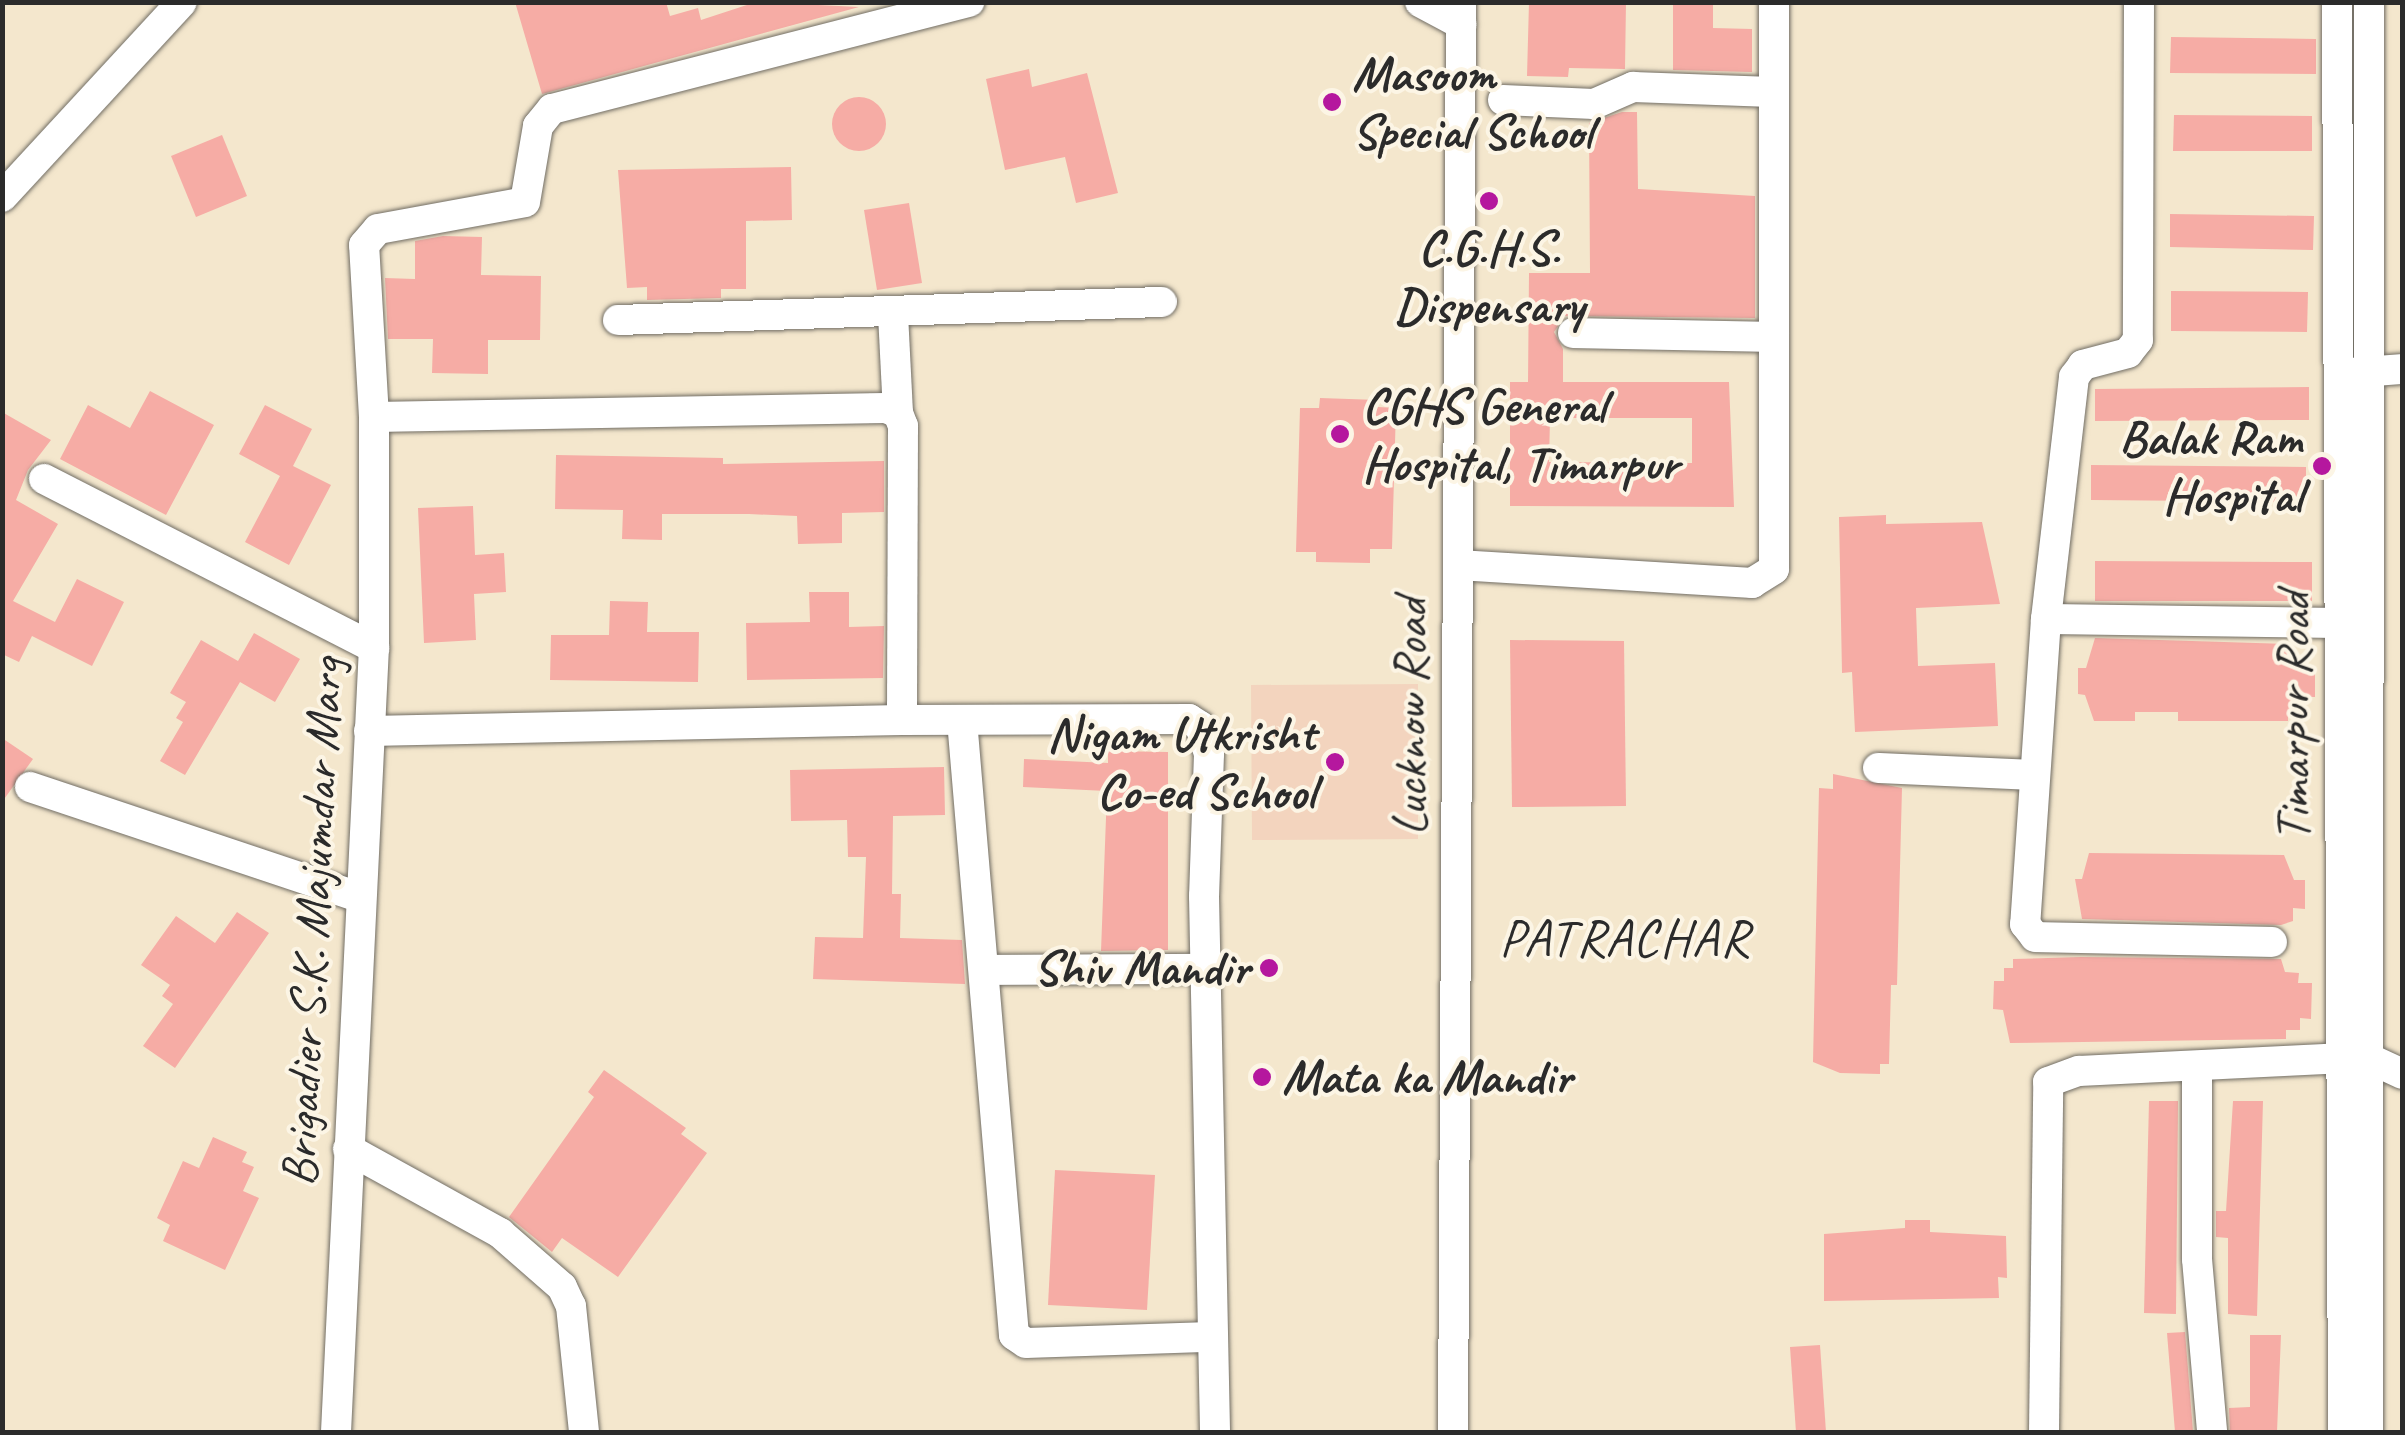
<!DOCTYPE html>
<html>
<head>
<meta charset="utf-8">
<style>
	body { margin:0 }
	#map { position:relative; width:2405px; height:1435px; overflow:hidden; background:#f4e7cd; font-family:Caveat,sans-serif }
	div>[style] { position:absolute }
	.built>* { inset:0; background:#f3d4be }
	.building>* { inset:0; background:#f6aca5 }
	.round { border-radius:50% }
	.roads { filter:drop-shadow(0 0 2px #716d64) drop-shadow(0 0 2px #716d64) }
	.minor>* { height:30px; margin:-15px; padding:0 15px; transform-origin:15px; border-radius:15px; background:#fff }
	.dots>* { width:28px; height:28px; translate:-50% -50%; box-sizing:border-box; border:5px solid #fcf5e5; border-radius:50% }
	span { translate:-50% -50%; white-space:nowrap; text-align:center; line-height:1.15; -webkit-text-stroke:8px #fcf5e5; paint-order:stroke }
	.poi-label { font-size:50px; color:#2b2b2b; font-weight:700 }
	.left { translate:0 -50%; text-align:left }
	.right { translate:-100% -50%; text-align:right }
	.street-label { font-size:50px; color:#2b2b2b }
	.neighbourhood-label { font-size:52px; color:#2b2b2b; letter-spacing:2.5px }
	.frame { position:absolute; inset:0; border:5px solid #2b2b2b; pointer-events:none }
</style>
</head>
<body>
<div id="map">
	<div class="built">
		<div style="clip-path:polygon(1418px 684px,1418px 839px,1252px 840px,1251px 685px)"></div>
	</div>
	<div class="building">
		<div style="clip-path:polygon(515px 2px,666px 2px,670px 16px,698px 8px,701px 20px,756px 2px,859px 7px,542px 94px)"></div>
		<div style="clip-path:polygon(1529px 2px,1626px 2px,1625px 69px,1569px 68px,1568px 77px,1527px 76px)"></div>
		<div style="clip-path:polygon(1673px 2px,1713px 2px,1713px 28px,1752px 29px,1752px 72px,1673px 70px)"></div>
		<div style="clip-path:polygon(2171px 37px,2316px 39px,2316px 74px,2170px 73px)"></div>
		<div style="clip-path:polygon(1029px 69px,1032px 87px,1087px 73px,1118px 193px,1076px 203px,1065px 157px,1005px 170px,986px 79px)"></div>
		<div class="round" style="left:832px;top:97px;width:54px;height:54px"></div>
		<div style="clip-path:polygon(evenodd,1622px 112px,1637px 112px,1638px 189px,1755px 196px,1755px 318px,1565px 316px,1554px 332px,1563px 349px,1563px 382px,1729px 382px,1734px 507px,1510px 506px,1510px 382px,1528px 382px,1529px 273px,1590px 273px,1589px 123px,1622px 112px,1550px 418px,1692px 418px,1692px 463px,1549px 462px,1550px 418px)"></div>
		<div style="clip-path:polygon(2174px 115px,2312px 116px,2312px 151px,2173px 151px)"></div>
		<div style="clip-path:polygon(222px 135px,247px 196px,196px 217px,171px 156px)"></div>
		<div style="clip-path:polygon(791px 167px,792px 220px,746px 221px,746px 289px,721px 289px,721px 298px,647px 300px,647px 287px,627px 288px,618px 170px)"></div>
		<div style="clip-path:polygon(909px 203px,922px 283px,877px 290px,864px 210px)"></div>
		<div style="clip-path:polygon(2170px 214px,2314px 216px,2313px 250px,2170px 247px)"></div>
		<div style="clip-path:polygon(443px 236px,482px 237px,481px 275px,541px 276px,540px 340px,488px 340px,488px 374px,432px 373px,433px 339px,388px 339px,385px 278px,415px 279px,415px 241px)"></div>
		<div style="clip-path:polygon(2171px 291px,2308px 292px,2307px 332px,2171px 331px)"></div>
		<div style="clip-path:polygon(2309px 387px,2309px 420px,2095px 421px,2095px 389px)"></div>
		<div style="clip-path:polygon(150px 391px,214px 425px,166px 515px,60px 459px,88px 405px,130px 428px)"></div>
		<div style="clip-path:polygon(1320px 398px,1378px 400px,1378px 407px,1396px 408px,1392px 549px,1370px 549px,1370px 563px,1316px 562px,1316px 552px,1296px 552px,1300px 408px,1319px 408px)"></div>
		<div style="clip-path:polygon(265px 405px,312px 429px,293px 466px,331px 485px,289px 565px,245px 542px,280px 476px,239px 454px)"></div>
		<div style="clip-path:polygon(2px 412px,51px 440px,28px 470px,16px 500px,58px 524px,13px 601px,55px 622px,77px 579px,124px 602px,92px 666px,32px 636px,19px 662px,2px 654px)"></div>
		<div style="clip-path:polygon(556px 455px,723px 458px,723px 464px,884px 461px,884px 512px,842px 513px,842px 543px,798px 544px,797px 516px,749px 514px,662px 514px,662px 540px,622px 539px,623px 510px,555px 509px)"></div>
		<div style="clip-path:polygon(2091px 465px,2306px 467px,2306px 502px,2091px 500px)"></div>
		<div style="clip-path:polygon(473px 506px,475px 555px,504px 553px,506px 592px,474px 594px,476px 640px,424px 643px,418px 508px)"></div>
		<div style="clip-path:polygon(1886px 515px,1886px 524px,1982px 522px,2000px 604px,1916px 608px,1918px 666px,1995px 663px,1998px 726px,1855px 732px,1852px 672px,1842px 673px,1839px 517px)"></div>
		<div style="clip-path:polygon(2095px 561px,2312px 562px,2312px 601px,2095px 601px)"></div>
		<div style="clip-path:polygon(809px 592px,849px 592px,849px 627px,884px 626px,883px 678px,747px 680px,746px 623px,810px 622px)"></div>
		<div style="clip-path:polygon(610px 601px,648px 602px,647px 632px,699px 632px,698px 682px,550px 680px,551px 635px,609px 635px)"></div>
		<div style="clip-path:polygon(254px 633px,300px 659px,275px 702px,240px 682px,185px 775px,160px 761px,183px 722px,176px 718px,186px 702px,170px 693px,201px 640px,238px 661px)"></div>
		<div style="clip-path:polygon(2095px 638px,2290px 644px,2298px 671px,2315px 671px,2315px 697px,2305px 697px,2305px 713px,2288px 713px,2288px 721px,2178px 721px,2178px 712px,2135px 712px,2135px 721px,2094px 721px,2085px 695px,2078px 694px,2078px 668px,2086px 668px)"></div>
		<div style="clip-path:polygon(1510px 640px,1624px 641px,1626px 806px,1512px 807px)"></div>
		<div style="clip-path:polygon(2px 738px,33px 759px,2px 802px)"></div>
		<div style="clip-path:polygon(1108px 751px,1168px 752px,1168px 950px,1101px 951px,1107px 791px,1023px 787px,1024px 759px,1108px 763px)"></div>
		<div style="clip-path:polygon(944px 767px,945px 815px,893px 816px,892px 894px,901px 894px,900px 938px,962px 940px,965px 984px,813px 979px,815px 937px,863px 938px,866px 857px,848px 857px,847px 820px,791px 821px,790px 770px)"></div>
		<div style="clip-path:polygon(1833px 774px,1902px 788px,1897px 985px,1891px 985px,1889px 1064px,1880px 1064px,1880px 1074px,1840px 1073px,1813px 1062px,1819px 788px,1833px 789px)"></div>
		<div style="clip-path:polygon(2089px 853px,2284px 855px,2294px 880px,2305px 880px,2305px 909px,2293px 908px,2293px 921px,2281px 925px,2082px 919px,2075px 879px,2082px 879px)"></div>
		<div style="clip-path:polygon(237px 912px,269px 933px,175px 1068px,143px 1046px,173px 1004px,162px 996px,170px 985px,141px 965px,176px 916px,215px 943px)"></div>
		<div style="clip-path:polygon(2081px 957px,2281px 959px,2285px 972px,2299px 973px,2298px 983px,2312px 983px,2311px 1019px,2300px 1018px,2300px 1030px,2286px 1030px,2286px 1039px,2010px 1043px,2003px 1010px,1993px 1009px,1994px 981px,2004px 981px,2004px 968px,2013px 968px,2013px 959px)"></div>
		<div style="clip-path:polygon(604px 1070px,686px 1128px,681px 1134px,707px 1153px,618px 1277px,562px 1238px,552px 1252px,509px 1217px,594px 1097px,588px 1092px)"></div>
		<div style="clip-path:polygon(2149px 1101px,2178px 1101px,2176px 1314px,2144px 1313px)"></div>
		<div style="clip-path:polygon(2233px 1101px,2263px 1101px,2257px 1316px,2228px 1314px,2228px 1238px,2216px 1237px,2216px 1211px,2226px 1211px)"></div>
		<div style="clip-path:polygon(213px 1137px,247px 1152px,242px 1162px,254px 1167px,243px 1191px,259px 1198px,225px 1270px,163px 1241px,170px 1225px,157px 1218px,183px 1161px,199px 1168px)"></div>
		<div style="clip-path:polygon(1055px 1170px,1155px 1175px,1147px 1310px,1048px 1305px)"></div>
		<div style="clip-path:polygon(1905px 1220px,1930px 1220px,1930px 1232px,2006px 1236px,2007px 1278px,1998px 1277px,1999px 1298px,1824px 1301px,1824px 1234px,1905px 1228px)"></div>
		<div style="clip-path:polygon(2185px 1332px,2193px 1432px,2175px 1432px,2167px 1333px)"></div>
		<div style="clip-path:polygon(2250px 1335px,2281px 1335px,2277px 1432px,2230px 1432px,2229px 1408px,2250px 1407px)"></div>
		<div style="clip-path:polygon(1820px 1345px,1826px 1432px,1796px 1432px,1790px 1347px)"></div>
	</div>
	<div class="roads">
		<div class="minor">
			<div style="left:1420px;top:2px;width:47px;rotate:28.2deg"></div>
			<div style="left:2139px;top:2px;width:338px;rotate:90.2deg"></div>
			<div style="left:2138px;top:340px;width:16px;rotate:128deg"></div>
			<div style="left:2128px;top:353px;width:47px;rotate:165.1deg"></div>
			<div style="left:2083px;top:365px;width:15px;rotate:127deg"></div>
			<div style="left:2074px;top:377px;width:244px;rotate:96.6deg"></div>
			<div style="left:2046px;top:619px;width:306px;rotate:93.9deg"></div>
			<div style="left:2025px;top:924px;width:16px;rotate:52deg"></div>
			<div style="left:2035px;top:937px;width:237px;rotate:1.2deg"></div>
			<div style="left:2337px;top:2px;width:1430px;rotate:89.76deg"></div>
			<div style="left:1503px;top:100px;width:91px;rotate:2.5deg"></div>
			<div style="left:1594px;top:104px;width:43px;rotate:-23.6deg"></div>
			<div style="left:1633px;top:87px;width:139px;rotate:2.1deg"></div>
			<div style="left:2px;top:197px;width:265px;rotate:-47.3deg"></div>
			<div style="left:893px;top:314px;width:99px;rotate:87.1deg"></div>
			<div style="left:618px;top:320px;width:544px;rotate:-1.9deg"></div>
			<div style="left:1573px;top:333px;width:201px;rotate:1.1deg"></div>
			<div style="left:2350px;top:373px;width:52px;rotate:-4.4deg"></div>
			<div style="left:374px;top:417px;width:512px;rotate:-1.01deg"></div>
			<div style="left:886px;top:408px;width:13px;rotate:23deg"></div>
			<div style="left:898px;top:413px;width:14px;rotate:69deg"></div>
			<div style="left:903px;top:426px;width:294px;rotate:90.2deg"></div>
			<div style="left:44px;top:479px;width:371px;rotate:27.1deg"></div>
			<div style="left:1458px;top:565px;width:295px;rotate:3.5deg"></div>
			<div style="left:1752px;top:583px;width:26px;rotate:-32deg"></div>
			<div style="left:1774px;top:569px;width:567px;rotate:-90deg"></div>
			<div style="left:2046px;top:619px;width:295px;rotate:0.8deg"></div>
			<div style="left:962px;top:720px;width:617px;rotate:85.17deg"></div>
			<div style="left:1014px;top:1335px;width:14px;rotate:34deg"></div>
			<div style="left:1026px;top:1343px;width:185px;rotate:-1.9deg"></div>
			<div style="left:369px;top:731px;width:533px;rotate:-1.18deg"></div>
			<div style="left:902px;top:720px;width:287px;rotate:-0.2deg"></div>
			<div style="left:1189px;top:719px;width:13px;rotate:32deg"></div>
			<div style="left:1200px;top:726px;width:29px;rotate:72deg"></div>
			<div style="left:1209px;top:754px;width:142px;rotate:92deg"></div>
			<div style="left:1204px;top:896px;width:536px;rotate:88.82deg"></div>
			<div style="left:1878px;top:768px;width:157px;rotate:2.6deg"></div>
			<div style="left:30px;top:787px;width:346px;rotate:18.5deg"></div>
			<div style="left:987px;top:970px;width:220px;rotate:-0.3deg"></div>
			<div style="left:2197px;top:1068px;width:191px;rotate:90deg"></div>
			<div style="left:2197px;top:1259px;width:174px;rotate:85deg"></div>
			<div style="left:348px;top:1149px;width:174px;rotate:28.9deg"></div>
			<div style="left:500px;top:1233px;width:82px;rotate:41.1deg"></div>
			<div style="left:562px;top:1287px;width:21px;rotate:65deg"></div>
			<div style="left:571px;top:1306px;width:127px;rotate:84.1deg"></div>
			<div style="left:336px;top:1432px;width:785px;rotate:-87.23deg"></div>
			<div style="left:374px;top:648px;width:231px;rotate:-90deg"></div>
			<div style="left:374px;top:417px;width:172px;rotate:-93.3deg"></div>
			<div style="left:364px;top:245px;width:21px;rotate:-49deg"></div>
			<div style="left:378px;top:229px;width:149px;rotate:-10.4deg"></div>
			<div style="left:525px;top:202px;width:77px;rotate:-80.3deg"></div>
			<div style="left:538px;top:126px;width:22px;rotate:-51deg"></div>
			<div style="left:552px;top:109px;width:431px;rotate:-14.4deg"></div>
			<div style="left:1453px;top:1432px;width:1430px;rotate:-89.68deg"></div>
			<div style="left:2044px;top:1432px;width:350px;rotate:-89.3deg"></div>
			<div style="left:2048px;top:1082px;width:33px;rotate:-20deg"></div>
			<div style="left:2079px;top:1071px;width:287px;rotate:-2.8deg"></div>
			<div style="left:2366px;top:1057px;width:40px;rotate:25deg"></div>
			<div style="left:2368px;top:1432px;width:1430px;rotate:-89.96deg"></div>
		</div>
	</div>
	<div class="dots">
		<div style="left:1332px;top:102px;background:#b5179e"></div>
		<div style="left:1489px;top:201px;background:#b5179e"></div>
		<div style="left:1340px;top:434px;background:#b5179e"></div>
		<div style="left:2322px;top:466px;background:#b5179e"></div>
		<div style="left:1335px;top:762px;background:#b5179e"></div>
		<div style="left:1269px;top:968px;background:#b5179e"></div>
		<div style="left:1262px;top:1077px;background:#b5179e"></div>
	</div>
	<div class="poi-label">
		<span class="left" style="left:1352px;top:102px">Masoom<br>Special School</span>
		<span style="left:1489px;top:276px">C.G.H.S.<br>Dispensary</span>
		<span class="left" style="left:1362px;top:434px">CGHS General<br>Hospital, Timarpur</span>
		<span class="right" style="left:2302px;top:466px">Balak Ram<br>Hospital</span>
		<span class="right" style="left:1315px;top:762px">Nigam Utkrisht<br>Co-ed School</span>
		<span class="right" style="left:1249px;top:968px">Shiv Mandir</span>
		<span class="left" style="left:1282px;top:1077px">Mata ka Mandir</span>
	</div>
	<div class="street-label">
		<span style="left:1410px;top:717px;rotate:-90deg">Lucknow Road</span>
		<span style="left:2293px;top:717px;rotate:-90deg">Timarpur Road</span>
		<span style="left:312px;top:922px;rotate:-87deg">Brigadier S.K. Majumdar Marg</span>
	</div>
	<div class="neighbourhood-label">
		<span style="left:1625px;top:939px">PATRACHAR</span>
	</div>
	<div class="frame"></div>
</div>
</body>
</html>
